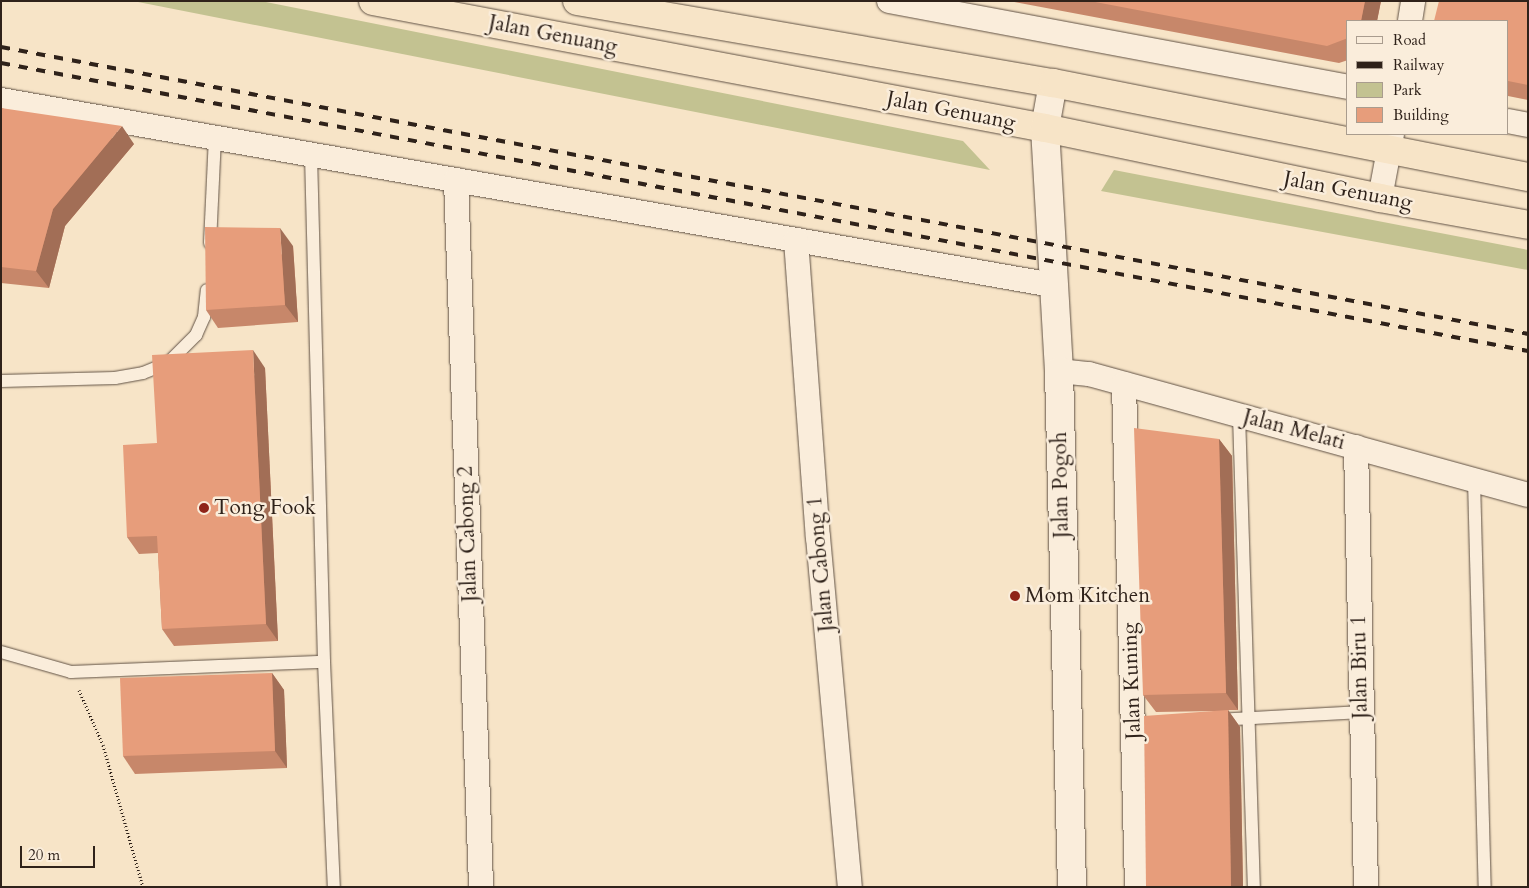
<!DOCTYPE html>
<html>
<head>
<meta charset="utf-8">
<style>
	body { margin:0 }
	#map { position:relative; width:1529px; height:888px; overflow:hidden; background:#f7e4c7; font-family:Cardo,serif }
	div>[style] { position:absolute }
	.green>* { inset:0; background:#c3c291 }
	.path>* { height:3px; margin-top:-1.5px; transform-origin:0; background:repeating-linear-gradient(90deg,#2f221a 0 1px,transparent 0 3.5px) }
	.roads { filter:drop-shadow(0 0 1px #615245) drop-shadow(0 0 1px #615245) }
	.service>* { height:12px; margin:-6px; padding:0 6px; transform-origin:6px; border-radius:6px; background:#faeddb }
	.minor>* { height:24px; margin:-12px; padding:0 12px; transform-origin:12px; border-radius:12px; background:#faeddb }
	.secondary>* { height:28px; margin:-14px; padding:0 14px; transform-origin:14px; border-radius:14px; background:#faeddb }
	.trunk>* { height:28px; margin:-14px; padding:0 14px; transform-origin:14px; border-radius:14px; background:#f7e4c7 }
	.rail>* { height:4px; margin-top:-2px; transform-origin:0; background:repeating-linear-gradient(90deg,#2f221a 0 9px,transparent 0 18px) }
	.wall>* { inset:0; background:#c7876a }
	.shaded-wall>* { inset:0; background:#a26e56 }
	.building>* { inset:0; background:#e79d7b }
	.dots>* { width:14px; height:14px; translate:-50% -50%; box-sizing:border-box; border:2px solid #faeddb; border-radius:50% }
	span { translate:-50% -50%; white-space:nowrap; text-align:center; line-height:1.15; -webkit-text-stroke:5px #faeddb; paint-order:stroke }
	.street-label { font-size:21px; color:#2f221a }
	.poi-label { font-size:21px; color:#2f221a }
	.left { translate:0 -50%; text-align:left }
	.frame { position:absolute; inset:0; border:2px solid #2f221a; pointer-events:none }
	.legend { position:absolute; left:1346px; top:20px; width:162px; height:115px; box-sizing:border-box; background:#faeddb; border:1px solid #a99c8e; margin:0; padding:6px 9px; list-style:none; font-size:15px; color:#2f221a }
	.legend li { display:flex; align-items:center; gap:10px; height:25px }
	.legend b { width:25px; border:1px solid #a99c8e }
	.scale { position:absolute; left:20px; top:846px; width:75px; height:22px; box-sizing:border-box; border:2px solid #2f221a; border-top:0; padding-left:6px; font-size:15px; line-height:18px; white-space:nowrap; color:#2f221a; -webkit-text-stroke:4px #faeddb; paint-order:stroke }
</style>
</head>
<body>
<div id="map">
	<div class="green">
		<div style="clip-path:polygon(133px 1px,261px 1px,963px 141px,990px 170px)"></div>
		<div style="clip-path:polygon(1114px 170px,1528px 250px,1528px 270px,1101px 191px)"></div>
	</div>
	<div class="path">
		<div style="left:79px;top:690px;width:60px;rotate:66.4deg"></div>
		<div style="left:103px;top:745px;width:148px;rotate:74.3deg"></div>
	</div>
	<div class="roads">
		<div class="service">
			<div style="left:311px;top:155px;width:507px;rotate:88.53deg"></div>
			<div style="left:324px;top:662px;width:225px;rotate:87.5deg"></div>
			<div style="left:210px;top:243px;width:105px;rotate:-87.3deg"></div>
			<div style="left:1px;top:381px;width:114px;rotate:-1.5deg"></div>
			<div style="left:115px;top:378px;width:28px;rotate:-10deg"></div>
			<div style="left:143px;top:373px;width:27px;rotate:-22deg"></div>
			<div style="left:168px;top:363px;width:40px;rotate:-45deg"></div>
			<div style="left:196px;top:335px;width:20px;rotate:-66deg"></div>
			<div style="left:204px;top:317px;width:27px;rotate:-84deg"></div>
			<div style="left:1239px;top:415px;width:472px;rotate:88.2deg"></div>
			<div style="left:1474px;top:480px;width:407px;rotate:88.5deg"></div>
			<div style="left:1px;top:652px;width:73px;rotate:15.9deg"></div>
			<div style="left:71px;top:672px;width:253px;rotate:-2.3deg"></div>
			<div style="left:1218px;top:720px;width:143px;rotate:-3.2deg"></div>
		</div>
		<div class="minor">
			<div style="left:889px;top:1px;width:467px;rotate:10.6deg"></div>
			<div style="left:1410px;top:21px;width:20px;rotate:-81deg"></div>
			<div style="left:1px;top:100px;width:1067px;rotate:9.98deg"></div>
			<div style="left:1508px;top:121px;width:20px;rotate:11deg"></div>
			<div style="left:456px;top:180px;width:707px;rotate:87.97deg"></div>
			<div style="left:1380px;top:198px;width:65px;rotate:-79.4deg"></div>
			<div style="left:796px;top:240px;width:298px;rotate:85.8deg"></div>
			<div style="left:818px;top:537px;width:351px;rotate:84.8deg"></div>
			<div style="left:1059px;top:371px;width:30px;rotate:6deg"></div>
			<div style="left:1089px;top:374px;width:455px;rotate:15.4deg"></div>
			<div style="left:1124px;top:384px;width:503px;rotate:88.52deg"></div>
			<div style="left:1356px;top:447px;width:440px;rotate:88.7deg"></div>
		</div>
		<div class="secondary">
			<div style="left:1053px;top:83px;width:46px;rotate:100.1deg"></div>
			<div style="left:1045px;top:128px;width:243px;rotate:86.7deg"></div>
			<div style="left:1059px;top:371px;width:516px;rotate:88.56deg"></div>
		</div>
		<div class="trunk">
			<div style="left:373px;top:1px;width:684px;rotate:10.7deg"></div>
			<div style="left:1045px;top:128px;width:342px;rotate:11.8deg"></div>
			<div style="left:1380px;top:198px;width:150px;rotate:10.3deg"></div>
			<div style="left:577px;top:1px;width:483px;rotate:9.8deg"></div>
			<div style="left:1053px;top:83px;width:484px;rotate:11.2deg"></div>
		</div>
	</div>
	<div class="rail">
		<div style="left:1px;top:47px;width:1554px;rotate:10.64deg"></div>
		<div style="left:1px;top:63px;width:1554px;rotate:10.68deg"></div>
	</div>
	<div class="wall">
		<div style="clip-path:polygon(1009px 1px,1381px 1px,1377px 21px,1348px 21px,1348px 60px,1339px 63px)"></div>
		<div style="clip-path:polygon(1528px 1px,1528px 100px,1508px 96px,1508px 21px)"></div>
		<div style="clip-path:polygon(1px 108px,134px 144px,65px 226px,49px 288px,1px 283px)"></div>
		<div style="clip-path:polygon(293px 246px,298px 322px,218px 328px,206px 310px)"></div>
		<div style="clip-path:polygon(265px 368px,278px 641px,174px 646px,162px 629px,158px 553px,139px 554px,127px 537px,157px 443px)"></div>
		<div style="clip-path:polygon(1219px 439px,1232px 456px,1238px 710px,1228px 710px,1240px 727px,1243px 887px,1146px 887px,1215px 711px,1156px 712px,1143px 695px)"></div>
		<div style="clip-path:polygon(272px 673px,284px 690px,287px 768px,135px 774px,123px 756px)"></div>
	</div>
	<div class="shaded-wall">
		<div style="clip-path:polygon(1365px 1px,1381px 1px,1377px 21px,1361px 21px)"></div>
		<div style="clip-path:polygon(122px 126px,134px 144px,65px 226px,49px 288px,36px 271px,53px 209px)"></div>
		<div style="clip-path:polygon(280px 228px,293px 246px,298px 322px,285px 305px)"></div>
		<div style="clip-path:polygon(253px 350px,265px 368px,278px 641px,266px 624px)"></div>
		<div style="clip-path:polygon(1219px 439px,1232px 456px,1238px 710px,1226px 693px)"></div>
		<div style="clip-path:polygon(272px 673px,284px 690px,287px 768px,275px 751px)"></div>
		<div style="clip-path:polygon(1228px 710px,1240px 727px,1243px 887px,1231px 887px)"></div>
	</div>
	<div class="building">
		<div style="clip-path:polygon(1090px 1px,1365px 1px,1361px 21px,1348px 21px,1348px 38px,1327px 46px)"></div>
		<div style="clip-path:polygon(1439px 1px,1528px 1px,1528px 85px,1508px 81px,1508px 21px,1434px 21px)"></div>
		<div style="clip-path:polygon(1px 108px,122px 126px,53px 209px,36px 271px,1px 267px)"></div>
		<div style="clip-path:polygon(205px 227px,280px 228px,285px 305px,206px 310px)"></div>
		<div style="clip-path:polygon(253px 350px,266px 624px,162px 629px,157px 536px,127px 537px,123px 445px,157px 443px,152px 355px)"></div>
		<div style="clip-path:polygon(1134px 428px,1219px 439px,1226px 693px,1143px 695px)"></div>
		<div style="clip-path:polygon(272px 673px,275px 751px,123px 756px,120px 678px)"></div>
		<div style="clip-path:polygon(1228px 710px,1231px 887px,1146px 887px,1144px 716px)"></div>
	</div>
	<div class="dots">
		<div style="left:204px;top:508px;background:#8f2418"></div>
		<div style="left:1015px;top:596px;background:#8f2418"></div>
	</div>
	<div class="street-label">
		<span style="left:553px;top:35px;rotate:11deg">Jalan Genuang</span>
		<span style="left:951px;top:111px;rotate:11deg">Jalan Genuang</span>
		<span style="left:1348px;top:191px;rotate:11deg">Jalan Genuang</span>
		<span style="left:1294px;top:430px;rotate:15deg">Jalan Melati</span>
		<span style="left:1061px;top:485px;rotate:-91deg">Jalan Pogoh</span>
		<span style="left:468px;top:534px;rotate:-92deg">Jalan Cabong 2</span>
		<span style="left:821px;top:564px;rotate:-95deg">Jalan Cabong 1</span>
		<span style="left:1360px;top:667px;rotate:-91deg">Jalan Biru 1</span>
		<span style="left:1132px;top:681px;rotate:-92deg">Jalan Kuning</span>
	</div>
	<div class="poi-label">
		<span class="left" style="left:214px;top:508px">Tong Fook</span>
		<span class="left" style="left:1025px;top:596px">Mom Kitchen</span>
	</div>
	<div class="frame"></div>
	<ul class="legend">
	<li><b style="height:6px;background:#faeddb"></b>Road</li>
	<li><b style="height:6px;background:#2f221a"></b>Railway</li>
	<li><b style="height:14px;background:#c3c291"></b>Park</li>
	<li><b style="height:14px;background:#e79d7b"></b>Building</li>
	</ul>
	<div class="scale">20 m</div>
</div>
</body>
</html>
